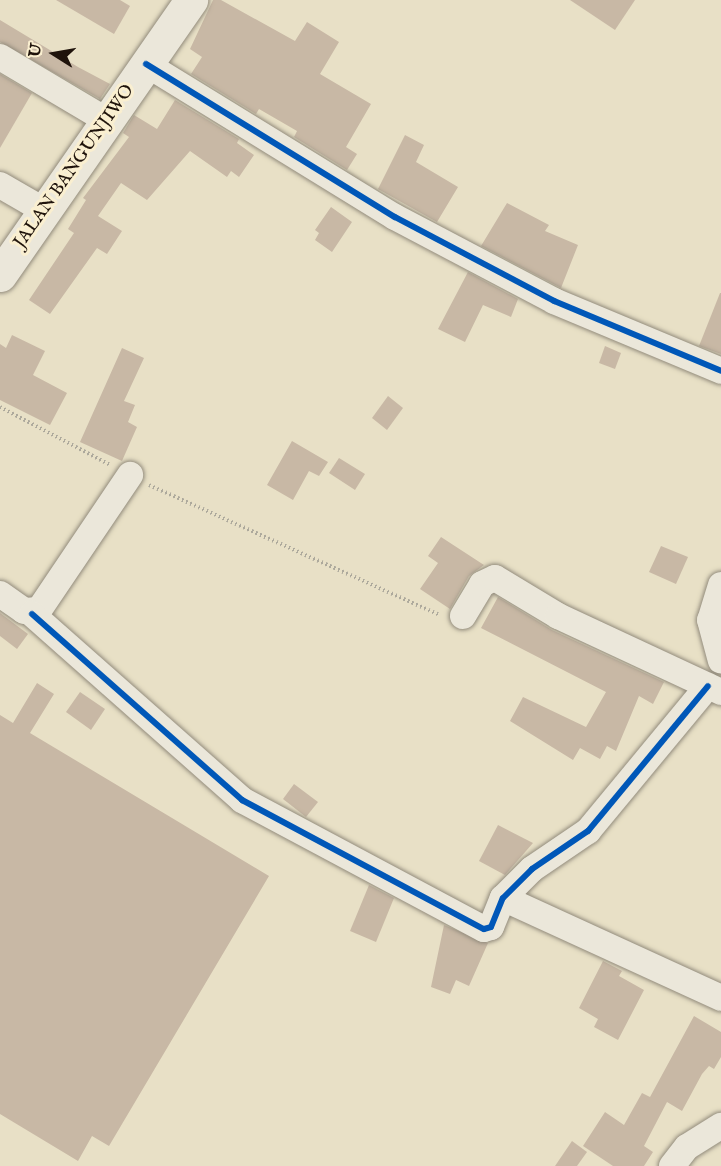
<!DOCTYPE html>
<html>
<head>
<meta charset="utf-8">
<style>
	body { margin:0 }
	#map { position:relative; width:721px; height:1166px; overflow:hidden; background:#e8e0c6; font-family:"IM FELL English",serif }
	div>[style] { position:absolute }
	.building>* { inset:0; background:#c8b8a5 }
	.path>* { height:4px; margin-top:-2px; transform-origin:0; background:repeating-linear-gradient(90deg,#ada99c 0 1.5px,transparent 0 4.5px) }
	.roads { filter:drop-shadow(0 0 2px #928b7c) drop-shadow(0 0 2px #928b7c) }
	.minor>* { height:26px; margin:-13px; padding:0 13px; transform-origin:13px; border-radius:13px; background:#ebe7da }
	.secondary>* { height:33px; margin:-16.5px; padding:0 16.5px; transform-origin:16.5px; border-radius:16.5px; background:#ebe7da }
	.cycleway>* { height:6px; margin:-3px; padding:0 3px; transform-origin:3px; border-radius:3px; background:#0057b8 }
	span { translate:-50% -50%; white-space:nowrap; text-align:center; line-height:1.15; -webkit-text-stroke:6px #faefd0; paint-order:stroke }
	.street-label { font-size:18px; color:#1f130b }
	.north { position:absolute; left:24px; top:24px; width:60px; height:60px; -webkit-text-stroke:4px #faefd0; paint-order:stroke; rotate:281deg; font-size:16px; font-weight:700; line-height:24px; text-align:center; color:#1f130b }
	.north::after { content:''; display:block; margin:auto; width:21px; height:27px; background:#1f130b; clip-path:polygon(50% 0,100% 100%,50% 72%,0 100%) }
</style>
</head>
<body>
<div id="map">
	<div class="building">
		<div style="clip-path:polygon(56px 0,120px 0,130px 6px,114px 34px)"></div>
		<div style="clip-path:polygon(213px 0,221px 0,295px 41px,307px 22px,339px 42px,320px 74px,371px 104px,346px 147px,357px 154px,347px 170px,294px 137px,297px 131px,259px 109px,256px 114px,191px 74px,202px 57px,190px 49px)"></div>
		<div style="clip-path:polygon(570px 0,635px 0,615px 30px)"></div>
		<div style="clip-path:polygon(0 20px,78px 67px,110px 84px,100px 99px,0 42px)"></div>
		<div style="clip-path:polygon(0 74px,32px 93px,0 148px)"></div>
		<div style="clip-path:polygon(175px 100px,239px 139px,237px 143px,254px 155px,239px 177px,231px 171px,227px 177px,190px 151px,147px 200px,121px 183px,98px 216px,122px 231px,107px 254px,97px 248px,50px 314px,29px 300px,74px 233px,68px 229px,86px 200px,83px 198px,129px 137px,123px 133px,134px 115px,157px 129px)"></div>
		<div style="clip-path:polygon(405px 135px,424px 145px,416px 162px,458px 187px,437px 222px,378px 189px)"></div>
		<div style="clip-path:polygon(507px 203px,549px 225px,545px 231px,578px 245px,561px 288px,481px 246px)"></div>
		<div style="clip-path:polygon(331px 207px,352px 222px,332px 252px,315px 240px,319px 233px,315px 230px)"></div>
		<div style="clip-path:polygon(468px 272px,518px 299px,511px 317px,483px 305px,465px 342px,438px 329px)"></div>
		<div style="clip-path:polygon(720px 293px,721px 293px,721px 354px,699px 346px)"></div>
		<div style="clip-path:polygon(12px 335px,45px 351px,33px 375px,67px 393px,50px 425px,0 400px,0 344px,6px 348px)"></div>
		<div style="clip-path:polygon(605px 346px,621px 353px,615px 369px,599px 363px)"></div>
		<div style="clip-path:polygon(122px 348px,144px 358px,124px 401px,135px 405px,128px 422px,137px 427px,122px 461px,80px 442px)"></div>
		<div style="clip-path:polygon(388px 396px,403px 408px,387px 430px,372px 418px)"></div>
		<div style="clip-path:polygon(292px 441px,328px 462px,319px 476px,309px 471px,293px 500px,267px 485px)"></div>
		<div style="clip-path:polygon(339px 458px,365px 474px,355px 490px,329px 473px)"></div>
		<div style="clip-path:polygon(441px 537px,484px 565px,469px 576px,450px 609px,420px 589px,438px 563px,428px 556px)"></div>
		<div style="clip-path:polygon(661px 546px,688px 557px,676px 584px,649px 572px)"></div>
		<div style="clip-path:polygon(498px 597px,552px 630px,664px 682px,653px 704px,639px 696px,616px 751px,607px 746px,600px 759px,580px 748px,573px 760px,510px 721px,523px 697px,586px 727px,606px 692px,481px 628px)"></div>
		<div style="clip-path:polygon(0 613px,28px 634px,17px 649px,0 636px)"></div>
		<div style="clip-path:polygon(37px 683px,54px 694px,30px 733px,269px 876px,109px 1146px,92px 1136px,78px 1161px,0 1114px,0 715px,13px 723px)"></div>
		<div style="clip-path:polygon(80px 692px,105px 709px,91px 730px,66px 712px)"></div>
		<div style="clip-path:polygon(294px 784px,318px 802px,306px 817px,283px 799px)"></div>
		<div style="clip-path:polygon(498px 825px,533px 843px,505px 875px,479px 861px)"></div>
		<div style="clip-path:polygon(369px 885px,394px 898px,376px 942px,350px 931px)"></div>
		<div style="clip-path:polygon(444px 925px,488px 943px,469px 986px,456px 980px,450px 994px,431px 987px)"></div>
		<div style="clip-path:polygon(603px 961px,622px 971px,619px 976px,644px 990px,618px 1040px,594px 1027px,598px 1019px,579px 1008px)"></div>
		<div style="clip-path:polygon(694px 1016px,721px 1032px,721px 1057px,714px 1069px,709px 1066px,702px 1074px,682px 1111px,667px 1102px,644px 1146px,653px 1152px,644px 1166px,613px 1166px,583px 1146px,605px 1112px,624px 1125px,642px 1093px,650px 1097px)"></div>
		<div style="clip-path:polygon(572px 1141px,587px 1152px,577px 1166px,555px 1166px)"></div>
	</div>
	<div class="path">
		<div style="left:0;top:407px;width:124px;rotate:27.8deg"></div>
		<div style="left:149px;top:485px;width:319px;rotate:24.1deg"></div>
	</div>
	<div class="roads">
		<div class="minor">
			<div style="left:0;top:57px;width:126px;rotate:30.7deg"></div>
			<div style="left:146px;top:64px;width:292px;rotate:31.6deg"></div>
			<div style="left:395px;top:217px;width:180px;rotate:27.8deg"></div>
			<div style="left:554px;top:301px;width:181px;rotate:22.7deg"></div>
			<div style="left:0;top:185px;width:52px;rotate:30deg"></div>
			<div style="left:721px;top:585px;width:37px;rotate:107deg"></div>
			<div style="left:710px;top:620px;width:42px;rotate:75deg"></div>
			<div style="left:0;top:594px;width:29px;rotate:35deg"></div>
			<div style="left:24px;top:611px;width:15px;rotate:-4deg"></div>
			<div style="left:39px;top:610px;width:163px;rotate:-56deg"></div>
			<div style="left:32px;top:614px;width:281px;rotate:41.5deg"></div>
			<div style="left:242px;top:800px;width:274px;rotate:28.1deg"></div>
			<div style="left:484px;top:929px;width:7px;rotate:-16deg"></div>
			<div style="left:491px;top:927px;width:31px;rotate:-68deg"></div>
			<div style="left:503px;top:898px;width:41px;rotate:-45deg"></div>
			<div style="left:532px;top:869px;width:68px;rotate:-34.2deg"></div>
			<div style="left:588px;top:831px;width:188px;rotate:-50.4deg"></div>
			<div style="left:463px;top:616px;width:37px;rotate:-59deg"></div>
			<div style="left:482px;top:584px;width:14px;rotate:-25deg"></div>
			<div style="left:495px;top:578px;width:74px;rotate:31.1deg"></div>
			<div style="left:558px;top:616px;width:180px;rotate:25deg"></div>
			<div style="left:503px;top:898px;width:240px;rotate:24.6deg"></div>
			<div style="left:672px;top:1166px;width:24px;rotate:-52deg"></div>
			<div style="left:687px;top:1147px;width:40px;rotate:-32deg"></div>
		</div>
		<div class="secondary">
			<div style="left:0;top:275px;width:335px;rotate:-55.2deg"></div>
		</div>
	</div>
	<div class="cycleway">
		<div style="left:146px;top:64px;width:292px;rotate:31.6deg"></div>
		<div style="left:395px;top:217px;width:180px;rotate:27.8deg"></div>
		<div style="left:554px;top:301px;width:181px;rotate:22.7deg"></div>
		<div style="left:32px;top:614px;width:281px;rotate:41.5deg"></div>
		<div style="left:242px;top:800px;width:274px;rotate:28.1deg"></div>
		<div style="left:484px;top:929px;width:7px;rotate:-16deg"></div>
		<div style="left:491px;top:927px;width:31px;rotate:-68deg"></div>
		<div style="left:503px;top:898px;width:41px;rotate:-45deg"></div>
		<div style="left:532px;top:869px;width:68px;rotate:-34.2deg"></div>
		<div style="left:588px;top:831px;width:188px;rotate:-50.4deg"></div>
	</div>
	<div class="street-label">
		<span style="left:75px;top:167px;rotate:-55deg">JALAN BANGUNJIWO</span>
	</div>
	<div class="north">U</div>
</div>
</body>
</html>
